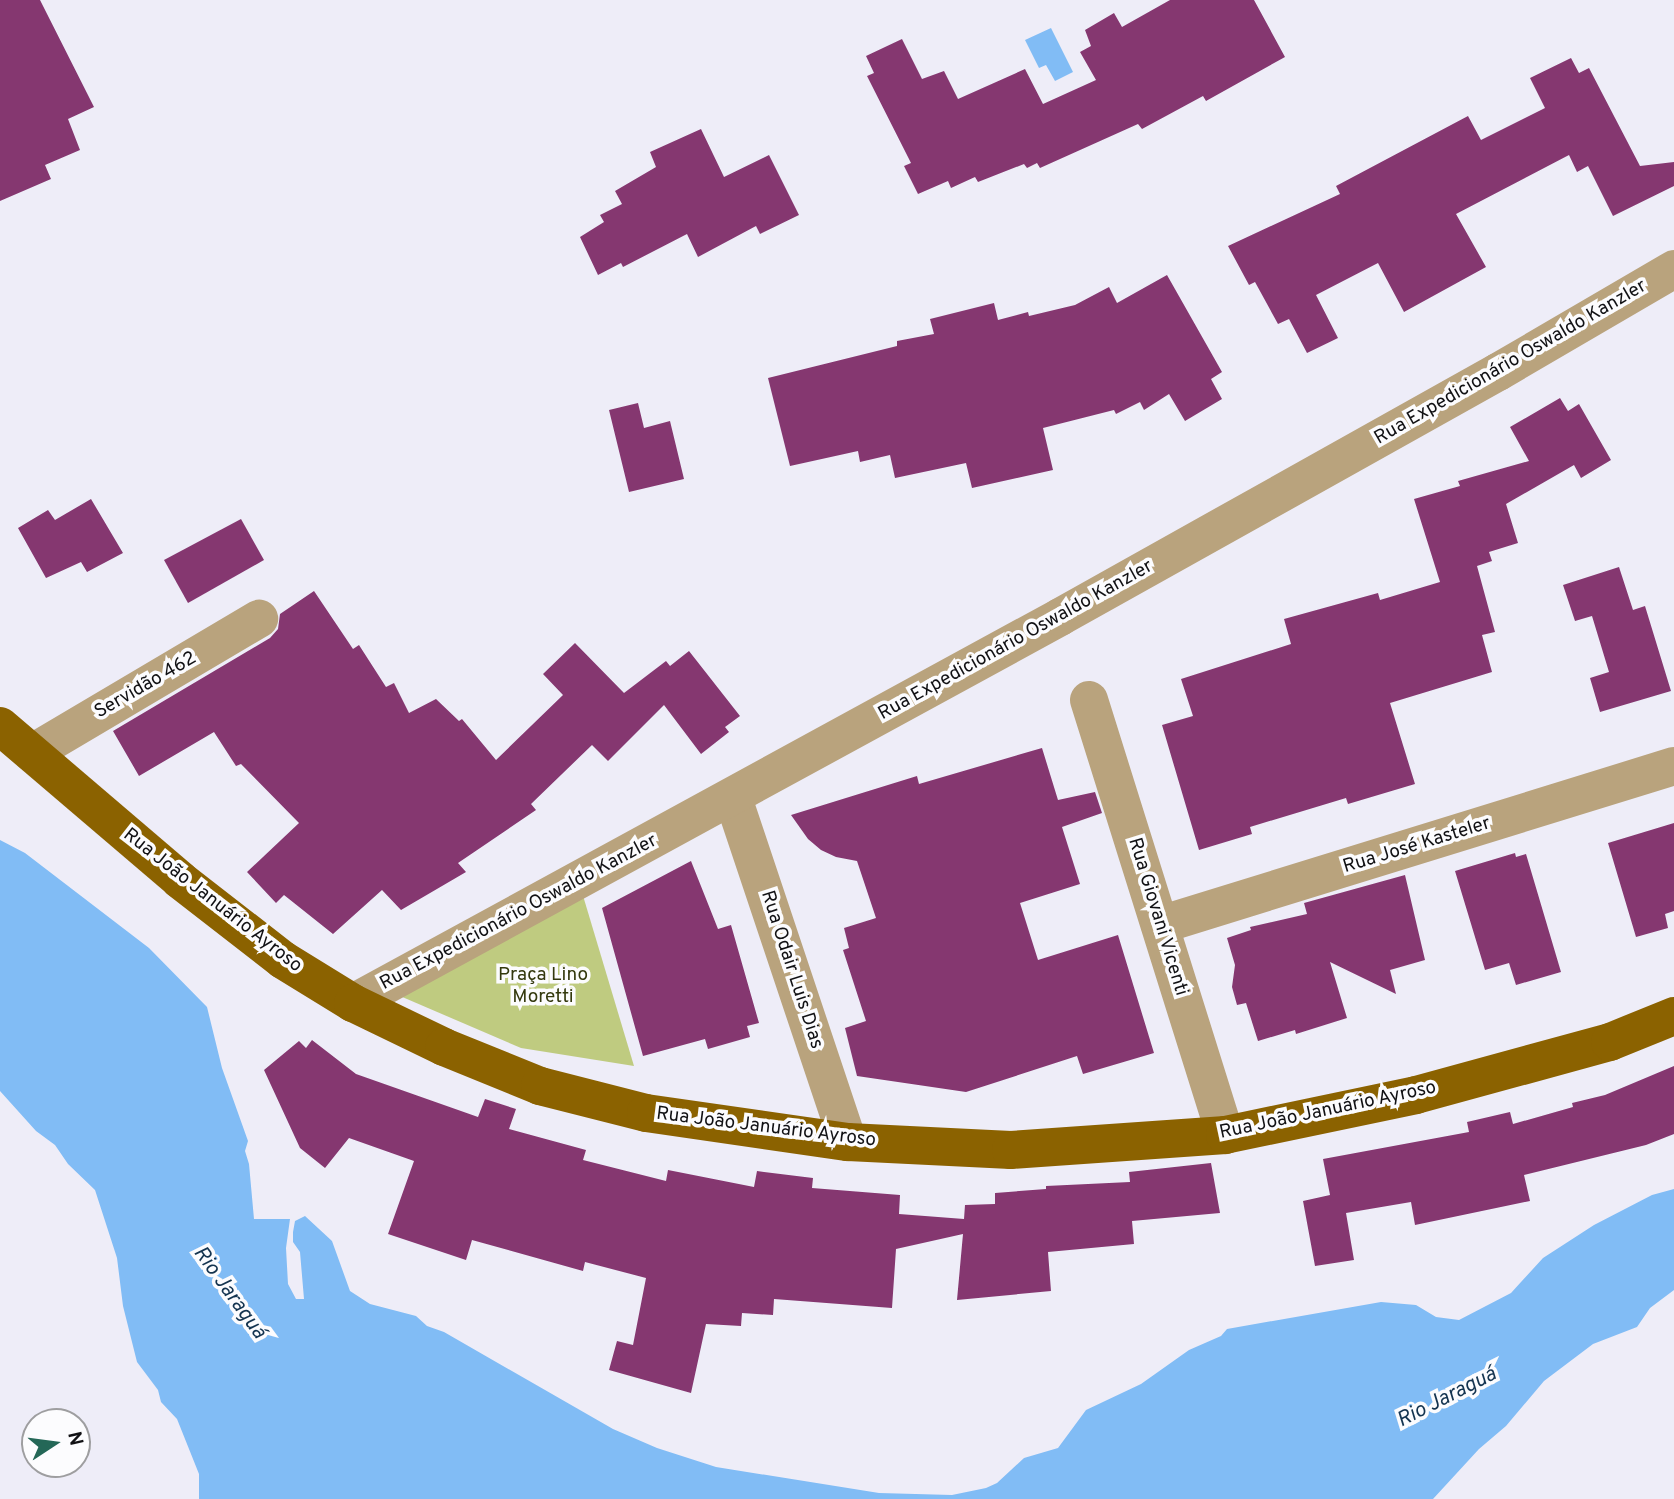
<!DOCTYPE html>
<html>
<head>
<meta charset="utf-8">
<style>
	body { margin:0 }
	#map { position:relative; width:1674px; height:1499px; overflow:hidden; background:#eeedf8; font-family:Overpass,sans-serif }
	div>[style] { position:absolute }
	.green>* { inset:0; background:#bfcb80 }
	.water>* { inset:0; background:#81bcf5 }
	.building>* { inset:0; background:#853770 }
	.minor>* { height:38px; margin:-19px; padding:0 19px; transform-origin:19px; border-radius:19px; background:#b9a37d }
	.major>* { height:38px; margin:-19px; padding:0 19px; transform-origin:19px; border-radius:19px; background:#8b6200 }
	span { translate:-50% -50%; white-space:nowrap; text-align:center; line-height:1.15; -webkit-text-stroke:7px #fcfcfe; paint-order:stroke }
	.street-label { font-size:19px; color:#111114 }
	.park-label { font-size:19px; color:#34390e }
	.water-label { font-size:21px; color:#143450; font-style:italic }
	.north { position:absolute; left:21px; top:1408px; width:70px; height:70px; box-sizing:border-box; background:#fcfcfe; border:2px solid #9e9ea0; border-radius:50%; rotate:77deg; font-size:19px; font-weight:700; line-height:28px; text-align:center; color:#111114 }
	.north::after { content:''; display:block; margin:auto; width:24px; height:32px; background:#246757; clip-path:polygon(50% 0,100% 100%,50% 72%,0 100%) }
</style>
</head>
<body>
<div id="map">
	<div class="green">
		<div style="clip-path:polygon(581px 889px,634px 1066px,521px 1048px,393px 993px)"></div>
	</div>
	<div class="water">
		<div style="clip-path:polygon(1051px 28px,1073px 72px,1055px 81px,1046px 65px,1039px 68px,1025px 40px)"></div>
		<div style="clip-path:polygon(0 840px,25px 853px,149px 948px,207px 1007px,222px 1068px,248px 1141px,245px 1151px,249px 1164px,254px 1219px,290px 1219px,286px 1248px,288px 1284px,296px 1299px,304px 1299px,300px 1252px,293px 1242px,293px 1232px,295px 1221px,305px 1216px,332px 1241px,350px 1291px,370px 1304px,416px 1316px,427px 1326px,444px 1332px,613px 1429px,657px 1448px,716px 1467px,879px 1493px,952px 1495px,986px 1488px,997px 1483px,1024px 1458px,1058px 1448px,1086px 1410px,1141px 1384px,1189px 1350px,1221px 1336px,1227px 1329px,1381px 1302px,1416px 1305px,1436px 1317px,1459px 1320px,1511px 1293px,1543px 1258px,1594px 1225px,1652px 1195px,1674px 1189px,1674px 1290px,1650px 1308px,1637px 1327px,1593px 1344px,1544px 1381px,1506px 1426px,1479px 1449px,1433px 1499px,199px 1499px,199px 1474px,177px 1419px,161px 1402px,158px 1390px,137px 1362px,123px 1306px,117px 1258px,95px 1190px,68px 1164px,55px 1145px,36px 1131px,0 1091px)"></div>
	</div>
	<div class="building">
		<div style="clip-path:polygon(0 0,40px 0,94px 107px,68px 119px,80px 150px,45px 165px,51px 179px,0 201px)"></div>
		<div style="clip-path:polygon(1170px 0,1254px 0,1285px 57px,1206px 101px,1203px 96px,1142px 129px,1138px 124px,1040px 168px,1037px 163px,1027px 168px,1024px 164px,978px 182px,975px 177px,951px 188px,948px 181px,918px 194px,904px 166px,911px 163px,867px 76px,874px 73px,866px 56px,902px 39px,922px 79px,944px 71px,958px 99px,1025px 69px,1043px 104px,1096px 80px,1080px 52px,1091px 46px,1085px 30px,1114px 13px,1122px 27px)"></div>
		<div style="clip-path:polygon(1571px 58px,1579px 73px,1589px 68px,1640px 166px,1674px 162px,1674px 186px,1613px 216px,1588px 166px,1577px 172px,1569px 155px,1456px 214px,1486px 267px,1404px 312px,1378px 263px,1316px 295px,1338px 338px,1307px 353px,1289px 319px,1278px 324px,1255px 282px,1249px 285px,1228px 246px,1340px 194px,1336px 186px,1468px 116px,1481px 140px,1545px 108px,1530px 78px)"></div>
		<div style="clip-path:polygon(701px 129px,724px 177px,769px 155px,799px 215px,760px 234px,756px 226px,698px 257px,687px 234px,623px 267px,621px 263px,598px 275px,580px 237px,604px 222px,600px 215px,622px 204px,615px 191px,656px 167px,650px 152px)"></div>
		<div style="clip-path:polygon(1167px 275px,1222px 372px,1211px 379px,1222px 399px,1185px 421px,1169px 394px,1144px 410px,1140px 402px,1116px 414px,1114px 410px,1043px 428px,1053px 470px,972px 488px,966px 463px,895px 478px,890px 455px,860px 462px,858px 451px,790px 466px,768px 378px,897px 346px,897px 341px,934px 334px,930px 319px,994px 303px,998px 320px,1028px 312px,1029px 316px,1075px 305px,1109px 287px,1117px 303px)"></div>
		<div style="clip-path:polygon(1560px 398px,1568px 411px,1579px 404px,1611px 460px,1581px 478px,1574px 465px,1506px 504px,1518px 543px,1489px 552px,1492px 561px,1477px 566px,1495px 632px,1482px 635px,1492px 672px,1390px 703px,1415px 784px,1348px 804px,1346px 798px,1250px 827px,1252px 834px,1199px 850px,1162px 725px,1193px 716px,1181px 679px,1291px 644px,1284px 619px,1378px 593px,1380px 600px,1440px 582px,1414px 499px,1460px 486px,1458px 481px,1529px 461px,1510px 427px)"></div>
		<div style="clip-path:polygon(638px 403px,644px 428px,670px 421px,684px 479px,629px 492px,609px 410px)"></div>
		<div style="clip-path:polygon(91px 499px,123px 553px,87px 572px,81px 562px,46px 578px,18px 528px,48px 510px,55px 520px)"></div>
		<div style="clip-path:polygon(241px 519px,264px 560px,188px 603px,164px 560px)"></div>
		<div style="clip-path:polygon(1619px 567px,1633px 610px,1645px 606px,1671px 691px,1600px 712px,1590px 678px,1609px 672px,1592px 616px,1575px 621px,1563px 585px)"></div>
		<div style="clip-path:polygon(314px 591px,353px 649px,359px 645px,386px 687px,394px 683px,409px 713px,436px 699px,459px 721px,462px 719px,496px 760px,563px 695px,543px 674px,575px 643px,624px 693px,666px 661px,670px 666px,689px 651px,740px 716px,725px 727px,729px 732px,701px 754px,664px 705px,608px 761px,592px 745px,531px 804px,536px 810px,458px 863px,466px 872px,401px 910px,382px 890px,333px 934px,284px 895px,276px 903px,247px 872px,299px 823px,241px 764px,236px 766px,214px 732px,139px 776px,113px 731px,270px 638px,278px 629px,280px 614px)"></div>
		<div style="clip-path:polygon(1042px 748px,1058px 800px,1095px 792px,1102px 813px,1062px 827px,1080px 884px,1020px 903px,1038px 960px,1118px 935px,1154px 1053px,1083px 1074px,1077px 1056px,966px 1092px,857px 1076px,845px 1028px,866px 1021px,843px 950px,849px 948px,844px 928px,876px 918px,857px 861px,836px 857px,821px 850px,808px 839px,791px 815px,917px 776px,919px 784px)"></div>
		<div style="clip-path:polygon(1674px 823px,1674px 911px,1665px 914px,1668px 928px,1636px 937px,1608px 843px)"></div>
		<div style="clip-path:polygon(1515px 853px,1516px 857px,1526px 854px,1561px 972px,1516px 985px,1509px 963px,1485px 970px,1455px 871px)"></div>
		<div style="clip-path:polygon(691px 861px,718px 929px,731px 925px,759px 1023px,747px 1026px,750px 1037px,708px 1049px,705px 1039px,643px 1056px,602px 908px)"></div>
		<div style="clip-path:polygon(1405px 875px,1425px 960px,1390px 970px,1396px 994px,1330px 962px,1347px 1018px,1296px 1034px,1295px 1030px,1258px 1041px,1246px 1003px,1237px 1005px,1232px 987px,1235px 965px,1227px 938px,1251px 930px,1250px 927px,1307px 914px,1304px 903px)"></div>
		<div style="clip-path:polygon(312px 1040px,356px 1074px,478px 1117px,485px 1099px,516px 1109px,509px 1129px,586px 1150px,583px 1160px,666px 1181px,668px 1170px,754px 1187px,757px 1171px,813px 1178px,812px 1188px,900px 1195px,899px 1214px,964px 1219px,965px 1205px,995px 1204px,995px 1193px,1046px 1189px,1046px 1186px,1130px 1182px,1129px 1172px,1211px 1163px,1220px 1213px,1132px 1221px,1134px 1244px,1048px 1252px,1051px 1291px,957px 1300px,963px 1234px,896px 1249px,892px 1308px,774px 1299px,773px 1315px,742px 1313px,741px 1326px,706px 1324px,691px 1393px,609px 1370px,617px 1341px,633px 1345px,646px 1278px,585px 1262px,583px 1271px,472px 1240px,466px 1260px,388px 1234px,414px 1161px,349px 1138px,325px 1168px,300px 1148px,264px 1070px,299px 1041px,306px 1048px)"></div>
		<div style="clip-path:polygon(1674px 1066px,1674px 1134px,1646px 1145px,1524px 1175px,1530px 1201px,1415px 1225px,1411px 1202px,1346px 1213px,1354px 1260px,1315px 1266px,1303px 1201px,1330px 1195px,1323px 1159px,1469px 1132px,1467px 1122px,1510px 1112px,1513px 1124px,1573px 1107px,1572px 1103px,1605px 1095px)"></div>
	</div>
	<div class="minor">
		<div style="left:1089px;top:700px;width:456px;rotate:72.6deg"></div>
		<div style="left:32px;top:753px;width:264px;rotate:-30.6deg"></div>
		<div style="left:733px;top:798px;width:363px;rotate:71.5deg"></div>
		<div style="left:1160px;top:925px;width:538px;rotate:-17.19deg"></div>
		<div style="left:353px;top:1003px;width:806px;rotate:-28.63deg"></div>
		<div style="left:1060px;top:617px;width:502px;rotate:-29.22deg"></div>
		<div style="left:1498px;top:372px;width:204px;rotate:-30.3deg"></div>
	</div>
	<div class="major">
		<div style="left:0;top:726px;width:237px;rotate:40.5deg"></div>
		<div style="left:180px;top:880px;width:130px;rotate:37.8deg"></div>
		<div style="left:283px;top:960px;width:82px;rotate:31.6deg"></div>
		<div style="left:353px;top:1003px;width:101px;rotate:25.8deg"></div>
		<div style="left:444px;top:1047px;width:104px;rotate:22.1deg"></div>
		<div style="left:540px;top:1086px;width:109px;rotate:14.3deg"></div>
		<div style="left:646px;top:1113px;width:204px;rotate:8.2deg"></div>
		<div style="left:848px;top:1142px;width:163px;rotate:2.8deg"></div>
		<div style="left:1011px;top:1150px;width:215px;rotate:-4deg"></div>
		<div style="left:1225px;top:1135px;width:195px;rotate:-11.8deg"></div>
		<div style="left:1416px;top:1095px;width:201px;rotate:-15.3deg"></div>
		<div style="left:1610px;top:1042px;width:69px;rotate:-22.1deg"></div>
	</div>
	<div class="street-label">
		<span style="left:1511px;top:363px;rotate:-30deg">Rua Expedicionário Oswaldo Kanzler</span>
		<span style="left:1016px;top:641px;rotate:-29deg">Rua Expedicionário Oswaldo Kanzler</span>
		<span style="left:146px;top:686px;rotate:-30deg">Servidão 462</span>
		<span style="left:1417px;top:846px;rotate:-17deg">Rua José Kasteler</span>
		<span style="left:212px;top:901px;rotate:38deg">Rua João Januário Ayroso</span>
		<span style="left:519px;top:913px;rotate:-28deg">Rua Expedicionário Oswaldo Kanzler</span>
		<span style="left:1157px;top:917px;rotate:73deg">Rua Giovani Vicenti</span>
		<span style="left:791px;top:970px;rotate:72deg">Rua Odair Luis Dias</span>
		<span style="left:1328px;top:1111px;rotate:-12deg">Rua João Januário Ayroso</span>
		<span style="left:766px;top:1128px;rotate:7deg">Rua João Januário Ayroso</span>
	</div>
	<div class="park-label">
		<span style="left:543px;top:987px">Praça Lino<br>Moretti</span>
	</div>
	<div class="water-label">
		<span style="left:229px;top:1293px;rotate:54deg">Rio Jaraguá</span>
		<span style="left:1447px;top:1398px;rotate:-27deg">Rio Jaraguá</span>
	</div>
	<div class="north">N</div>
</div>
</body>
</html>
